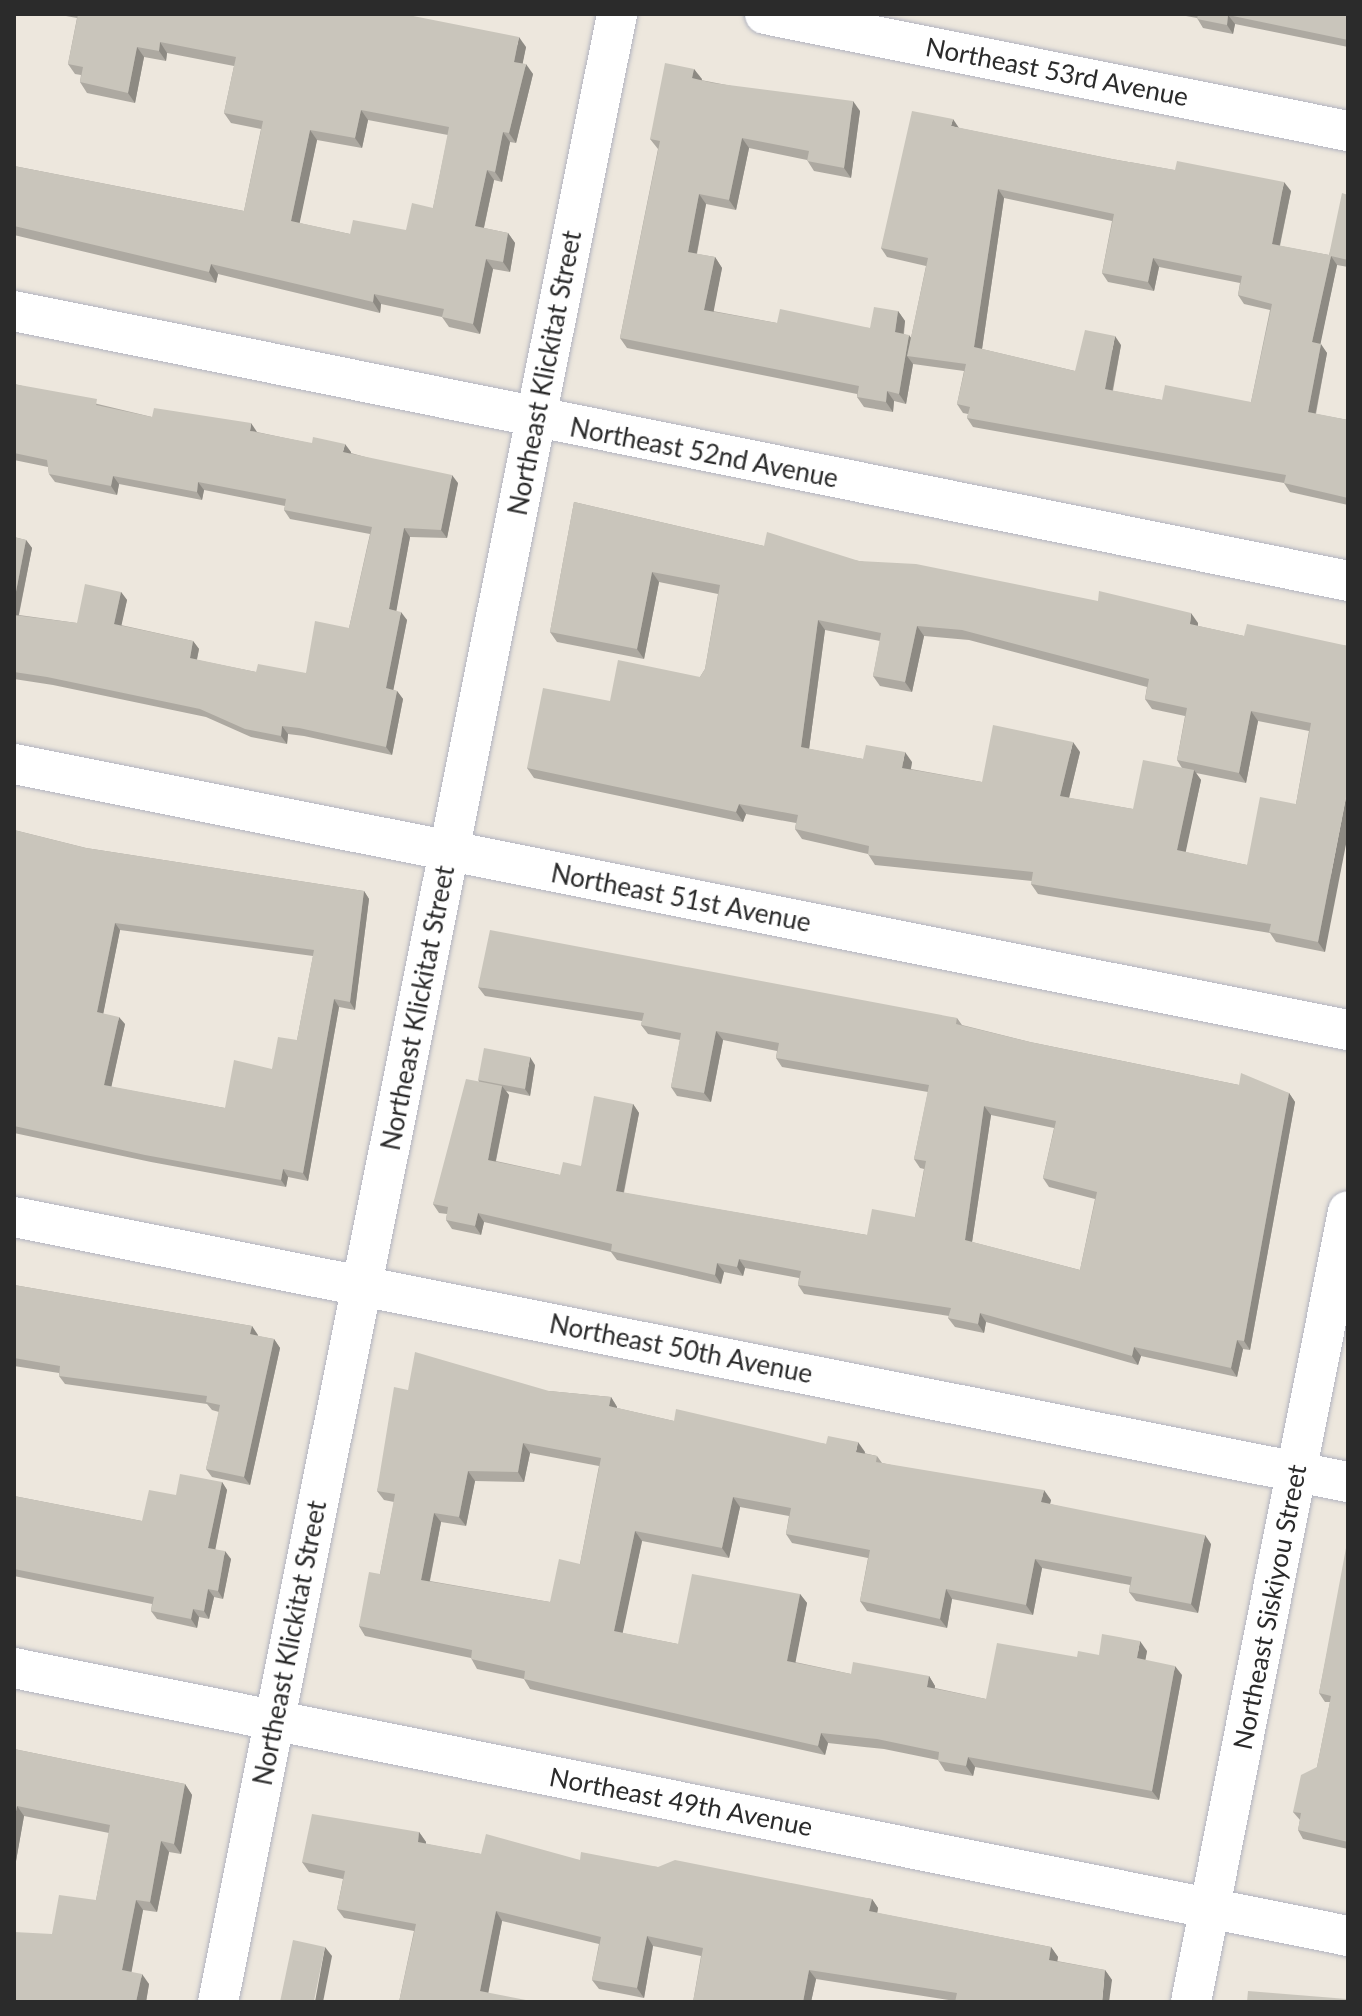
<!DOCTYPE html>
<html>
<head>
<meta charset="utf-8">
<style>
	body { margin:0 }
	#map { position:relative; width:1362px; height:2016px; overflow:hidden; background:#ede7dd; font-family:Lato,sans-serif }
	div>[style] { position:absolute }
	.roads { filter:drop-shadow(0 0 2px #b1b3bf) drop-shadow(0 0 2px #b1b3bf) }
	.minor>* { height:40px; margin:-20px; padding:0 20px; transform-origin:20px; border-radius:20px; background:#fff }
	.wall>* { inset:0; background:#ada9a1 }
	.shaded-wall>* { inset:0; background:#8d8a83 }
	.building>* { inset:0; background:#c9c5bb }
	span { translate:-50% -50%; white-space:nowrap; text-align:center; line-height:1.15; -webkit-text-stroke:6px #fff; paint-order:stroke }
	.street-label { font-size:26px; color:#2b2b2b }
	.frame { position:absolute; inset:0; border:16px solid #2b2b2b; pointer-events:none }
</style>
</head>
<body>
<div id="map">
	<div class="roads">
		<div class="minor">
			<div style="left:765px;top:14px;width:595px;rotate:11.35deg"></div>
			<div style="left:14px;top:311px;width:1361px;rotate:11.44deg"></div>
			<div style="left:14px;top:764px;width:1360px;rotate:11.28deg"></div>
			<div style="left:14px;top:1217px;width:1360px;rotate:11.24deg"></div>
			<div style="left:14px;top:1668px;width:1361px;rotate:11.36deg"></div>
			<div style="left:218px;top:2002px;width:2028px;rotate:-78.65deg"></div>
			<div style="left:1191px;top:2002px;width:806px;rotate:-78.77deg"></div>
		</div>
	</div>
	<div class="wall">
		<div style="clip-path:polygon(evenodd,55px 14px,403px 14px,526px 47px,522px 64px,533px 74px,516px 143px,510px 142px,502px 182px,494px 180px,484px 228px,508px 233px,515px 243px,510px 272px,493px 269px,480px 334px,449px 327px,442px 317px,381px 304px,380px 313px,218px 274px,216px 283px,14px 235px,14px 166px,244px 211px,261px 129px,231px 123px,224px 113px,234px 66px,167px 53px,166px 61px,144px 57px,135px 103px,87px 93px,80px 82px,81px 75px,75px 74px,68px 64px,77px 18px,55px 14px,368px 120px,448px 135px,433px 208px,406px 230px,350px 234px,299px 223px,317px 140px,362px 148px,368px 120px)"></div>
		<div style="clip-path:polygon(1175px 14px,1348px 14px,1348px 47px,1235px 24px,1233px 34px,1203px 28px,1197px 18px)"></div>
		<div style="clip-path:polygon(evenodd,694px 69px,701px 80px,860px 111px,851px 178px,814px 171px,807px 160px,749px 148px,736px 210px,706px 204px,697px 254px,715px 257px,722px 268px,713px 311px,777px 323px,870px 328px,898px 311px,905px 321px,904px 334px,911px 338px,926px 266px,887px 257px,881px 248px,959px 128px,1112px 159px,1291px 191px,1280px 246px,1329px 255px,1348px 195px,1348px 267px,1337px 265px,1320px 344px,1327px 353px,1316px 414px,1348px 420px,1348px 505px,1290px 492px,1284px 483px,973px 427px,967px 418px,968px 414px,963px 413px,957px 404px,964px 371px,913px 364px,906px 404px,894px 401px,893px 412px,864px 407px,857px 397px,857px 394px,627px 348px,620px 338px,658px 149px,650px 139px,694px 69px,1004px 198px,1112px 221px,1102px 273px,1108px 282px,1154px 291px,1159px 267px,1240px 283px,1238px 295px,1244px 304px,1270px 310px,1251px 402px,1162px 400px,1113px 391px,1121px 345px,1075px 371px,982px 349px,1004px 198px)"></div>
		<div style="clip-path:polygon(14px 384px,152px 417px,257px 432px,351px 452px,351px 453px,458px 483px,447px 538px,410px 537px,396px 611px,407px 620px,393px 690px,397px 691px,403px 699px,392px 755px,304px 736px,288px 734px,287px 744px,251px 737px,206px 717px,53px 685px,14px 679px,14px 537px,26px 540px,32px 548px,19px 615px,77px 623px,121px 592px,127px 600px,121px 625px,193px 641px,199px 649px,197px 660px,256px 672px,306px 673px,349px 628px,370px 534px,290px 519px,284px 510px,285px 506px,204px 490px,202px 500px,119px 484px,117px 495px,55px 482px,49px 474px,48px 467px,14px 460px)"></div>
		<div style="clip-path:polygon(evenodd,574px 502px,764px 546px,859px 561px,1198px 623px,1198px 626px,1244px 636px,1348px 646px,1325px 952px,1276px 942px,1270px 933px,1038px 894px,1031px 884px,1032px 881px,875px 865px,868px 854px,802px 839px,795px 829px,796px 823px,746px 814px,743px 822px,534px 778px,527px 768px,610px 701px,700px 677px,705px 669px,718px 594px,659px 582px,644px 659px,557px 642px,550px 632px,574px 502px,825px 630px,880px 641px,873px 676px,880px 686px,912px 692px,924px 636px,969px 640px,1147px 687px,1145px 699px,1152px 709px,1185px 716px,1177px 760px,1182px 768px,1133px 809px,1069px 798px,1080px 752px,982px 782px,911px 769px,912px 762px,863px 759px,809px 749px,825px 630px,574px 502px,1258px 721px,1309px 731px,1296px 804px,1247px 865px,1185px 852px,1201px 780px,1196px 773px,1246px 783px,1258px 721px)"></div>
		<div style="clip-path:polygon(evenodd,14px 830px,86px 848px,364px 891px,369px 899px,355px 1010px,339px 1007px,308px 1181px,288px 1177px,286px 1187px,151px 1162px,14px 1133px,14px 830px,120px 930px,313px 956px,297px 1040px,272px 1069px,225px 1108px,111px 1087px,125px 1024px,103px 1014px,120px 930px)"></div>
		<div style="clip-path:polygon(evenodd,478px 987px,957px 1018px,962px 1025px,1030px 1042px,1239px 1085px,1289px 1093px,1295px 1102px,1250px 1350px,1243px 1349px,1237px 1377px,1141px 1356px,1138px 1365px,986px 1322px,984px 1333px,955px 1327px,948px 1318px,949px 1316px,804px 1294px,798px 1285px,799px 1278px,745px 1268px,743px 1276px,724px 1272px,721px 1284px,617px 1260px,611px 1252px,484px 1222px,481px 1235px,452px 1229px,446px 1220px,447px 1214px,439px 1213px,433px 1204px,479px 1081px,478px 1080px,535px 1065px,530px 1096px,506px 1091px,509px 1095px,496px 1161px,560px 1175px,581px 1166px,633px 1104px,639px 1113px,624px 1193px,867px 1235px,915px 1217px,924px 1169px,920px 1168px,914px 1159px,928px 1092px,782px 1067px,776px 1058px,777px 1051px,723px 1040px,711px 1102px,677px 1096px,671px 1087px,680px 1040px,648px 1034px,641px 1025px,642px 1021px,485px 996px,478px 987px,991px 1115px,1054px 1128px,1043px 1178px,1049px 1187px,1095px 1199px,1080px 1270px,972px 1242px,991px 1115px)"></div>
		<div style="clip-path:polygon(14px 1285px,252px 1326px,257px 1336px,274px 1339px,280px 1348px,250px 1485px,212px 1477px,206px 1469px,219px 1412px,212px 1410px,207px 1404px,65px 1384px,59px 1376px,59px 1373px,14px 1366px)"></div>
		<div style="clip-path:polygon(evenodd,408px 1390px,549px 1391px,611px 1397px,617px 1407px,617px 1408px,674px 1421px,826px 1444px,865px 1452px,864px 1453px,877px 1456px,882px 1463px,1051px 1500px,1050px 1504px,1211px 1544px,1198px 1613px,1136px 1601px,1129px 1592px,1130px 1585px,1042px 1568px,1033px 1615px,952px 1599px,947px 1628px,867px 1611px,860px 1601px,868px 1558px,792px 1543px,786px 1534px,789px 1516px,740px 1507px,729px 1558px,642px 1541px,622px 1633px,678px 1644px,800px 1594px,807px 1603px,795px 1662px,851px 1674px,929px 1676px,935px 1686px,935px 1688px,986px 1699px,1077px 1657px,1147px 1651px,1145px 1660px,1182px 1675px,1159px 1800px,975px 1767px,973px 1776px,945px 1771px,938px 1760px,884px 1749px,828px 1743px,825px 1755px,530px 1689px,524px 1679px,477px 1669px,471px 1658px,365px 1636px,359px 1626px,380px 1574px,394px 1502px,384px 1500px,377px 1491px,408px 1390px,530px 1453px,599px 1466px,580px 1564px,550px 1602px,430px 1581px,441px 1522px,466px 1526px,475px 1481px,524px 1482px,530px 1453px)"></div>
		<div style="clip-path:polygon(222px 1482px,227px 1490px,215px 1549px,231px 1559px,223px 1599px,214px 1597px,209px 1619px,199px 1617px,197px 1628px,157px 1619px,151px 1611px,152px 1604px,14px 1576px,14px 1496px,142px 1521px,176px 1495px)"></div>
		<div style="clip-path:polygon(1348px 1548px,1348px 1849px,1303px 1839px,1298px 1830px,1300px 1820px,1293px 1812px,1317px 1767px,1330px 1702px,1325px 1702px,1319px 1693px)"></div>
		<div style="clip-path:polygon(14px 1749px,185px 1784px,192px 1795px,181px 1854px,169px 1852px,157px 1912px,143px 1910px,131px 1972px,149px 1984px,146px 2002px,14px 2002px,52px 1934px,96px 1900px,109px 1833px,24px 1816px,16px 1861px,14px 1860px)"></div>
		<div style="clip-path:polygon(419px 1832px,426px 1842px,426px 1844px,481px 1854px,580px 1860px,658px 1867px,872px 1899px,878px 1908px,877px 1913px,1051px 1947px,1058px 1957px,1057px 1961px,1105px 1970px,1112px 1980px,955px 2001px,816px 1979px,811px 2002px,693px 2002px,701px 1956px,653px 1946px,644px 1998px,599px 1989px,592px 1980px,599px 1944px,502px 1921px,488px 1992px,399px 2002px,414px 1931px,344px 1918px,337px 1909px,343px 1879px,309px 1872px,302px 1862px)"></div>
	</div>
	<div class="shaded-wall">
		<div style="clip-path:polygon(1228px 15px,1235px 24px,1233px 34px,1227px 25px)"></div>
		<div style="clip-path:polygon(519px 37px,526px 47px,521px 72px,514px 62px)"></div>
		<div style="clip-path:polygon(160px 42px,167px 53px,166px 61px,159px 51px)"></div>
		<div style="clip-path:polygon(137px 47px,144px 57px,135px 103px,128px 93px)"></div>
		<div style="clip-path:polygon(526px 64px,533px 74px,516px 143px,509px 133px)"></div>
		<div style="clip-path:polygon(694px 69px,702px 79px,700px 89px,692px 78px)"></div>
		<div style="clip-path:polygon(853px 101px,860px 111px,851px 178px,844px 168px)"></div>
		<div style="clip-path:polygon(361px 110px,368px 120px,362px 148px,355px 138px)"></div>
		<div style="clip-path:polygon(953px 119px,959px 128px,951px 126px)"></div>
		<div style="clip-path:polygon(310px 130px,317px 140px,298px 231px,291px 221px)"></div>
		<div style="clip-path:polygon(503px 132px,510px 142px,502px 182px,495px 172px)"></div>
		<div style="clip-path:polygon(742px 138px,749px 148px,736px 210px,729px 200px)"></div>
		<div style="clip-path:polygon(487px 170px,494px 180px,482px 236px,475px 226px)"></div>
		<div style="clip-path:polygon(1284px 182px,1291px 191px,1278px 253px,1272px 244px)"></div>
		<div style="clip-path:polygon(998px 189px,1004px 198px,981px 356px,974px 347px)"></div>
		<div style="clip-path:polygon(699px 194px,706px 204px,695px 262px,688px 252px)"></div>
		<div style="clip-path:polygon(508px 233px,515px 243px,510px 272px,503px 262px)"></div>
		<div style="clip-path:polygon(1331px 256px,1337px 265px,1319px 351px,1312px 342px)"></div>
		<div style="clip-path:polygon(715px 257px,722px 268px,712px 320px,704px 310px)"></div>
		<div style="clip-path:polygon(1153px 258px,1159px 267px,1154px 291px,1148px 282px)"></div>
		<div style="clip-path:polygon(486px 259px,493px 269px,480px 334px,473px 324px)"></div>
		<div style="clip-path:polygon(211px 264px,218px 274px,216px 283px,209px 272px)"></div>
		<div style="clip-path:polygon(374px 294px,381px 304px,380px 313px,373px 302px)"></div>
		<div style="clip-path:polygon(898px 311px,905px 321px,902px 343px,895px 332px)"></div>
		<div style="clip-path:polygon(909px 335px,916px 345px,907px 356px,913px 364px,906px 404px,899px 394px)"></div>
		<div style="clip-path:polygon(1115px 336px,1121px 345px,1111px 398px,1105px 389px)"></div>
		<div style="clip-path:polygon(1321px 344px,1327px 353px,1314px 421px,1308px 412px)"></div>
		<div style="clip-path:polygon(887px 391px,894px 401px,893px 412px,886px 402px)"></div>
		<div style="clip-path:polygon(251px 423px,257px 432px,250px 431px)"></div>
		<div style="clip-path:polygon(345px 444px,351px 452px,349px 460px,343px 452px)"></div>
		<div style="clip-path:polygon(452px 475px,458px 483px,447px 538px,441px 530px)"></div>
		<div style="clip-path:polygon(113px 476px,119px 484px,117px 495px,111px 486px)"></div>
		<div style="clip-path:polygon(198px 482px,204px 490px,202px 500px,197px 492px)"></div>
		<div style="clip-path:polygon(404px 528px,410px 537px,395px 618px,389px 609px)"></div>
		<div style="clip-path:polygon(26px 540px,32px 548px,17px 623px,14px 618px,14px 602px)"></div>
		<div style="clip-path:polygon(652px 572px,659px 582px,644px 659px,637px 649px)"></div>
		<div style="clip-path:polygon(121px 592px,127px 600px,120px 632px,114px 624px)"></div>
		<div style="clip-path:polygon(401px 612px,407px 620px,392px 697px,386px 688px)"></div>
		<div style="clip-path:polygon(1191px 613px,1198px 623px,1197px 634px,1190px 624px)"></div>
		<div style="clip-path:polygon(818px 620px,825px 630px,808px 757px,801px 747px)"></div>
		<div style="clip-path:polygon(917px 626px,924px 636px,912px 692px,905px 682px)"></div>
		<div style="clip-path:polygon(193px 641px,199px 649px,195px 667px,190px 658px)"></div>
		<div style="clip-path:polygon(397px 691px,403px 699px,392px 755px,386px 747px)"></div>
		<div style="clip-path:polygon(1251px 711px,1258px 721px,1246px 783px,1239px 773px)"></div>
		<div style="clip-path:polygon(282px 726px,288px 734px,287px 744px,281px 736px)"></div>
		<div style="clip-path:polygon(1073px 742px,1080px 752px,1067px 806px,1060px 796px)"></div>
		<div style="clip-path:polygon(905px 752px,912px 762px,909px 778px,902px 768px)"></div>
		<div style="clip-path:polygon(1194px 770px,1201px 780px,1184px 860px,1177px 850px)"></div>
		<div style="clip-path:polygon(1348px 787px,1348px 834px,1325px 952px,1318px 942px)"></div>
		<div style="clip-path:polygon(739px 804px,746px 814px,743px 822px,736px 812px)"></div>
		<div style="clip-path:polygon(364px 891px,369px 899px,355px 1010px,350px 1002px)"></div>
		<div style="clip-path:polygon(115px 923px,120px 930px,102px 1020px,97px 1012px)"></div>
		<div style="clip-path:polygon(334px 999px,339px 1007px,308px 1181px,303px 1173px)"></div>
		<div style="clip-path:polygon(119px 1017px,125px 1024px,110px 1093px,104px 1085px)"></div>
		<div style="clip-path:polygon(716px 1031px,723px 1040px,711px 1102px,704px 1093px)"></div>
		<div style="clip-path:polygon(530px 1057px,535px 1065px,530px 1096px,525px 1089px)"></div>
		<div style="clip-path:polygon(502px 1086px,509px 1095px,494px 1169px,488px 1160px)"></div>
		<div style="clip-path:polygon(1289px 1093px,1295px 1102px,1250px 1350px,1244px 1341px)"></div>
		<div style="clip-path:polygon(633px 1104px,639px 1113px,622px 1200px,616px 1191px)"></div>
		<div style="clip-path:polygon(984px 1106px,991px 1115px,971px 1249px,965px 1240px)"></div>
		<div style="clip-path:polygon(283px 1169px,288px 1177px,286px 1187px,281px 1180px)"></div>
		<div style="clip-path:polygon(478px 1213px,484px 1222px,481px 1235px,475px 1226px)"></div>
		<div style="clip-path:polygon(739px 1259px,745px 1268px,743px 1276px,737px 1267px)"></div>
		<div style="clip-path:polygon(717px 1263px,724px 1272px,721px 1284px,715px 1275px)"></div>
		<div style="clip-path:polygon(980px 1313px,986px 1322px,984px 1333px,978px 1324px)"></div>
		<div style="clip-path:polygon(252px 1326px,258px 1335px,256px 1343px,250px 1334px)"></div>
		<div style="clip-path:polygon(274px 1339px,280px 1348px,250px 1485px,244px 1477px)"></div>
		<div style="clip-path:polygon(1237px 1340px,1243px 1349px,1237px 1377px,1231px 1368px)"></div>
		<div style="clip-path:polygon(1134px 1347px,1141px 1356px,1138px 1365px,1132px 1356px)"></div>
		<div style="clip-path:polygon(611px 1397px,617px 1407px,616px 1416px,609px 1406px)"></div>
		<div style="clip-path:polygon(858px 1442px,865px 1452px,863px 1461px,856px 1452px)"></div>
		<div style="clip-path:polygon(523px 1443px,530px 1453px,524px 1482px,518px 1472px)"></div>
		<div style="clip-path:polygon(468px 1471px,475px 1481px,466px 1526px,459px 1517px)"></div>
		<div style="clip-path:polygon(222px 1482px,227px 1490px,214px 1556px,208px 1548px)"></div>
		<div style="clip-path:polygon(1044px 1490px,1051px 1500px,1048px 1512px,1041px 1502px)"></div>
		<div style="clip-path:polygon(733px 1497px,740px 1507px,729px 1558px,722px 1548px)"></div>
		<div style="clip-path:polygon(434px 1513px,441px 1522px,428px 1589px,421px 1580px)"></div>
		<div style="clip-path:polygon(635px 1531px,642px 1541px,621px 1641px,614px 1631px)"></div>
		<div style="clip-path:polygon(1205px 1535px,1211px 1544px,1198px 1613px,1191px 1604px)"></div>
		<div style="clip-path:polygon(225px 1551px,231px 1559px,223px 1599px,218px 1591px)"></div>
		<div style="clip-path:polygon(1035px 1559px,1042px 1568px,1033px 1615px,1026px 1605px)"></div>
		<div style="clip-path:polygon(208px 1589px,214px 1597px,209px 1619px,204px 1611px)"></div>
		<div style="clip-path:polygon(946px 1589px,952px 1599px,947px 1628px,940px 1619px)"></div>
		<div style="clip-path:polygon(800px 1594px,807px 1603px,794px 1670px,787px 1661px)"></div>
		<div style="clip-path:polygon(193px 1609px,199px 1617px,197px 1628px,191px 1619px)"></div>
		<div style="clip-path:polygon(1140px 1641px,1147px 1651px,1144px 1668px,1137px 1658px)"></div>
		<div style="clip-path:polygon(1175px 1666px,1182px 1675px,1159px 1800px,1152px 1791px)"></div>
		<div style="clip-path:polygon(929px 1676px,935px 1686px,933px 1696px,927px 1687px)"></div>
		<div style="clip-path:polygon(821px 1733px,828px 1743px,825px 1755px,818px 1746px)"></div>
		<div style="clip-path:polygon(968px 1757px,975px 1767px,973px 1776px,966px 1766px)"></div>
		<div style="clip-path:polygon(185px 1784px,192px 1795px,181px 1854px,174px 1844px)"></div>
		<div style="clip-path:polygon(17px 1806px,24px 1816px,16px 1861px,14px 1858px,14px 1822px)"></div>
		<div style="clip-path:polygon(419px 1832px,426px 1842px,425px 1852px,418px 1842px)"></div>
		<div style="clip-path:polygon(161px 1841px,169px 1852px,157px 1912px,150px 1902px)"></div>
		<div style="clip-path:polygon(872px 1899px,878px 1908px,876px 1920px,869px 1911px)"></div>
		<div style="clip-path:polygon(136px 1900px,143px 1910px,130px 1980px,122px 1970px)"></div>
		<div style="clip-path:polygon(496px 1911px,502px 1921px,487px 2000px,480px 1991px)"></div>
		<div style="clip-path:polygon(647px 1936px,653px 1946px,644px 1998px,637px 1988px)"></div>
		<div style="clip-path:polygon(325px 1947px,332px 1956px,323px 2002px,315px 2002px)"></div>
		<div style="clip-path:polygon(1051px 1947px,1058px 1957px,1056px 1969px,1049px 1960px)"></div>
		<div style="clip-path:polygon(809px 1970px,816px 1979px,811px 2002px,803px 2002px)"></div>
		<div style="clip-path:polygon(1105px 1970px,1112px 1980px,1109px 2002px,1102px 2002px)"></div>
		<div style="clip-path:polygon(142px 1974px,149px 1984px,146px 2002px,136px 2002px)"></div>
	</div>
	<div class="building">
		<div style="clip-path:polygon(evenodd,78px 14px,403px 14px,519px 37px,514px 62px,526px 64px,509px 133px,503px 132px,495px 172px,487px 170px,475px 226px,508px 233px,503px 262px,486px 259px,473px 324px,442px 317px,444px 309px,374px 294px,373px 302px,211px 264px,209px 272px,14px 226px,14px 166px,244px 211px,263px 121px,224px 113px,236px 57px,160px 42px,159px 51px,137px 47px,128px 93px,80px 82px,83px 67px,68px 64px,78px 14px,361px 110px,449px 127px,433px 208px,412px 203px,406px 230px,353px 220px,350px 234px,291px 221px,310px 130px,355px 138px,361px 110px)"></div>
		<div style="clip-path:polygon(1198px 14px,1348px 14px,1348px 40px,1228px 15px,1227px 25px,1197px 19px)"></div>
		<div style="clip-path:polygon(665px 63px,694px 69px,692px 78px,713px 83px,853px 101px,844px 168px,807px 161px,809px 151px,742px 138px,729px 200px,699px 194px,688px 252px,715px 257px,704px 310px,777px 323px,780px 309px,870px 328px,874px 307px,898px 311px,895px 332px,909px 335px,899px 394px,887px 391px,886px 402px,857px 397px,859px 386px,620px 338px,660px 141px,650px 139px)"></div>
		<div style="clip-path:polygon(evenodd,912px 111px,953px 119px,951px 126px,1112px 159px,1175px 170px,1177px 161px,1284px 182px,1272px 244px,1329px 255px,1342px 193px,1348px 195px,1348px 260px,1331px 256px,1312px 342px,1321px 344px,1308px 412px,1348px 420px,1348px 498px,1284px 483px,1286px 475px,967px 418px,970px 407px,957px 404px,966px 364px,907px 356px,928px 258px,881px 248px,912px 111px,998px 189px,1114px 214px,1102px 273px,1148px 282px,1153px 258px,1242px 276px,1238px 295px,1272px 304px,1251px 402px,1165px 385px,1162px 400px,1105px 389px,1115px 336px,1085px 330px,1075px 371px,974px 347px,998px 189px)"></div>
		<div style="clip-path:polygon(14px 384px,97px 399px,96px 405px,152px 417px,154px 408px,251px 423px,250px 431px,312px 443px,313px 437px,345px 444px,343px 452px,452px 475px,441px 530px,404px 528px,389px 609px,401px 612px,386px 688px,397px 691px,386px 747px,299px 728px,282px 726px,281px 736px,245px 729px,200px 709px,47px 677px,14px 672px,14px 615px,77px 623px,85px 584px,121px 592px,114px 624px,193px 641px,190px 658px,256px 672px,258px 664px,306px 673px,315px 621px,349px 628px,372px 527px,284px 510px,286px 499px,198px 482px,197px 492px,113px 476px,111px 486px,49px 474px,47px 460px,14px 453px)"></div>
		<div style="clip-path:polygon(evenodd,574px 502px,764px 546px,767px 532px,859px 561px,916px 564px,1098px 601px,1099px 591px,1191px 613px,1190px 624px,1244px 636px,1247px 624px,1348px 646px,1348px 787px,1318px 942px,1269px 932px,1271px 924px,1031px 884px,1033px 872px,868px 855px,869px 846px,795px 829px,798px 815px,739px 804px,736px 812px,527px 768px,543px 688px,610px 701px,618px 660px,700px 677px,705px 669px,720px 585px,652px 572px,637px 649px,550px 632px,574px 502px,818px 620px,881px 633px,873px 676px,905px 682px,917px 626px,962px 630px,1149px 679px,1145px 699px,1187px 708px,1177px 760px,1239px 773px,1251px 711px,1311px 723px,1296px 804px,1260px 797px,1247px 865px,1177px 850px,1194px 770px,1143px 760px,1133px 809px,1060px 796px,1073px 742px,993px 725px,982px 782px,902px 768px,905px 752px,866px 745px,863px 759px,801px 747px,818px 620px)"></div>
		<div style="clip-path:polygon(14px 537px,26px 540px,14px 602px)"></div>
		<div style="clip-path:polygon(evenodd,14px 830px,86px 848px,364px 891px,350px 1002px,334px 999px,303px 1173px,283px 1169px,281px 1180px,145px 1155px,14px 1126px,14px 830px,115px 923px,314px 950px,297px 1040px,278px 1037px,272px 1069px,234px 1060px,225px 1108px,104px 1085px,119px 1017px,97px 1012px,115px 923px)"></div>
		<div style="clip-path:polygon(evenodd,490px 930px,957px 1018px,956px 1024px,1030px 1042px,1239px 1085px,1241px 1073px,1289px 1093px,1244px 1341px,1237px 1340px,1231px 1368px,1134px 1347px,1132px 1356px,980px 1313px,978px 1324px,948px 1318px,951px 1308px,798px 1285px,801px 1271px,739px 1259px,737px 1267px,717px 1263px,715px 1275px,611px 1251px,612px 1244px,478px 1213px,475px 1226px,446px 1220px,448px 1207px,433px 1204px,466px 1079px,502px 1086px,488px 1160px,560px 1175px,563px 1162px,581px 1166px,594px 1096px,633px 1104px,616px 1191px,867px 1235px,872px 1209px,915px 1217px,926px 1161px,914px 1159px,929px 1085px,776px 1058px,779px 1043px,716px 1031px,704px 1093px,671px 1087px,681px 1033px,641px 1025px,644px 1013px,478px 987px,490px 930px,984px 1106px,1056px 1121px,1043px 1178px,1097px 1192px,1080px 1270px,965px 1240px,984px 1106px)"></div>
		<div style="clip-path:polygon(484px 1048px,530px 1057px,525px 1089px,478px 1080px)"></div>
		<div style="clip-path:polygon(14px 1285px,252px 1326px,250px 1334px,274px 1339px,244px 1477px,206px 1469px,220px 1405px,206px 1402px,207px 1396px,59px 1376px,60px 1366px,14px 1358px)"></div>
		<div style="clip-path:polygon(evenodd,415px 1352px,549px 1391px,611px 1397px,609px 1406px,674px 1421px,676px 1409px,826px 1444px,828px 1436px,858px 1442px,856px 1452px,877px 1456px,876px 1462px,1044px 1490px,1041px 1502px,1205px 1535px,1191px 1604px,1129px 1592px,1132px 1577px,1035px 1559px,1026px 1605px,946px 1589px,940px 1619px,860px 1601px,870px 1550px,786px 1534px,791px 1508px,733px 1497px,722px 1548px,635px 1531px,614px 1631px,678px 1644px,692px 1574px,800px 1594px,787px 1661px,851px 1674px,853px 1662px,929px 1676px,927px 1687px,986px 1699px,997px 1643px,1077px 1657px,1078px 1651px,1099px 1655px,1102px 1634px,1140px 1641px,1137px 1658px,1175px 1666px,1152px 1791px,968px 1757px,966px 1766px,938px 1761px,939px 1752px,877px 1739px,821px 1733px,818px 1746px,524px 1679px,525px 1671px,471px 1659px,472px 1650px,359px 1626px,369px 1572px,380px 1574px,395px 1494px,377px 1491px,394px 1387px,408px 1390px,415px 1352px,523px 1443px,601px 1458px,580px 1564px,559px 1559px,550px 1602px,421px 1580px,434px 1513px,459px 1517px,468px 1471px,518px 1472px,523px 1443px)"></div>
		<div style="clip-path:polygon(180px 1474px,222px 1482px,208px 1548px,225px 1551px,218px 1591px,208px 1589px,204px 1611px,193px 1609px,191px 1619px,151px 1611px,154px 1597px,14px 1569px,14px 1496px,142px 1521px,149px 1490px,176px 1495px)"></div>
		<div style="clip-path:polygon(1346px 1548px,1348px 1548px,1348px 1842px,1298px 1830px,1301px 1813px,1293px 1812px,1301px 1775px,1317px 1767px,1331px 1696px,1319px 1693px)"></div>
		<div style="clip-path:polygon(14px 1749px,185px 1784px,174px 1844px,161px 1841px,150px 1902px,136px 1900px,122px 1970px,142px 1974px,136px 2002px,14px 2002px,14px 1932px,52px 1934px,59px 1895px,96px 1900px,110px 1825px,17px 1806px,14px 1822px)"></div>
		<div style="clip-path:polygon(312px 1814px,419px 1832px,418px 1842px,481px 1854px,486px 1834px,580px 1860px,581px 1852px,658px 1867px,675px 1860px,872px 1899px,869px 1911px,1051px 1947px,1049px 1960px,1105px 1970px,1102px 2002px,955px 2002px,957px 1993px,809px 1970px,803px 2002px,693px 2002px,703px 1948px,647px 1936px,637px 1988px,592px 1980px,601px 1937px,496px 1911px,480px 1991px,536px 2002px,399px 2002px,416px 1924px,337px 1909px,345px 1871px,302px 1862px)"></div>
		<div style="clip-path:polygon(293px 1940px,325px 1947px,314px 2001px,319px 2002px,280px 2002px)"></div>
		<div style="clip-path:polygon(1248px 1991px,1347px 1999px,1348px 2002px,1247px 2002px)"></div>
	</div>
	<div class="street-label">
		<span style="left:1057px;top:72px;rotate:11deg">Northeast 53rd Avenue</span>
		<span style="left:545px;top:373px;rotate:-79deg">Northeast Klickitat Street</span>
		<span style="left:704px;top:453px;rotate:11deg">Northeast 52nd Avenue</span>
		<span style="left:681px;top:898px;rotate:11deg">Northeast 51st Avenue</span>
		<span style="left:418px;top:1008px;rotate:-79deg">Northeast Klickitat Street</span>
		<span style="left:681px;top:1349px;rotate:11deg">Northeast 50th Avenue</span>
		<span style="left:1270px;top:1607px;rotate:-79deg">Northeast Siskiyou Street</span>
		<span style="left:290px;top:1643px;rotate:-79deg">Northeast Klickitat Street</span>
		<span style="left:681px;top:1802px;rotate:11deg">Northeast 49th Avenue</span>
	</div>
	<div class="frame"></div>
</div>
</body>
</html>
